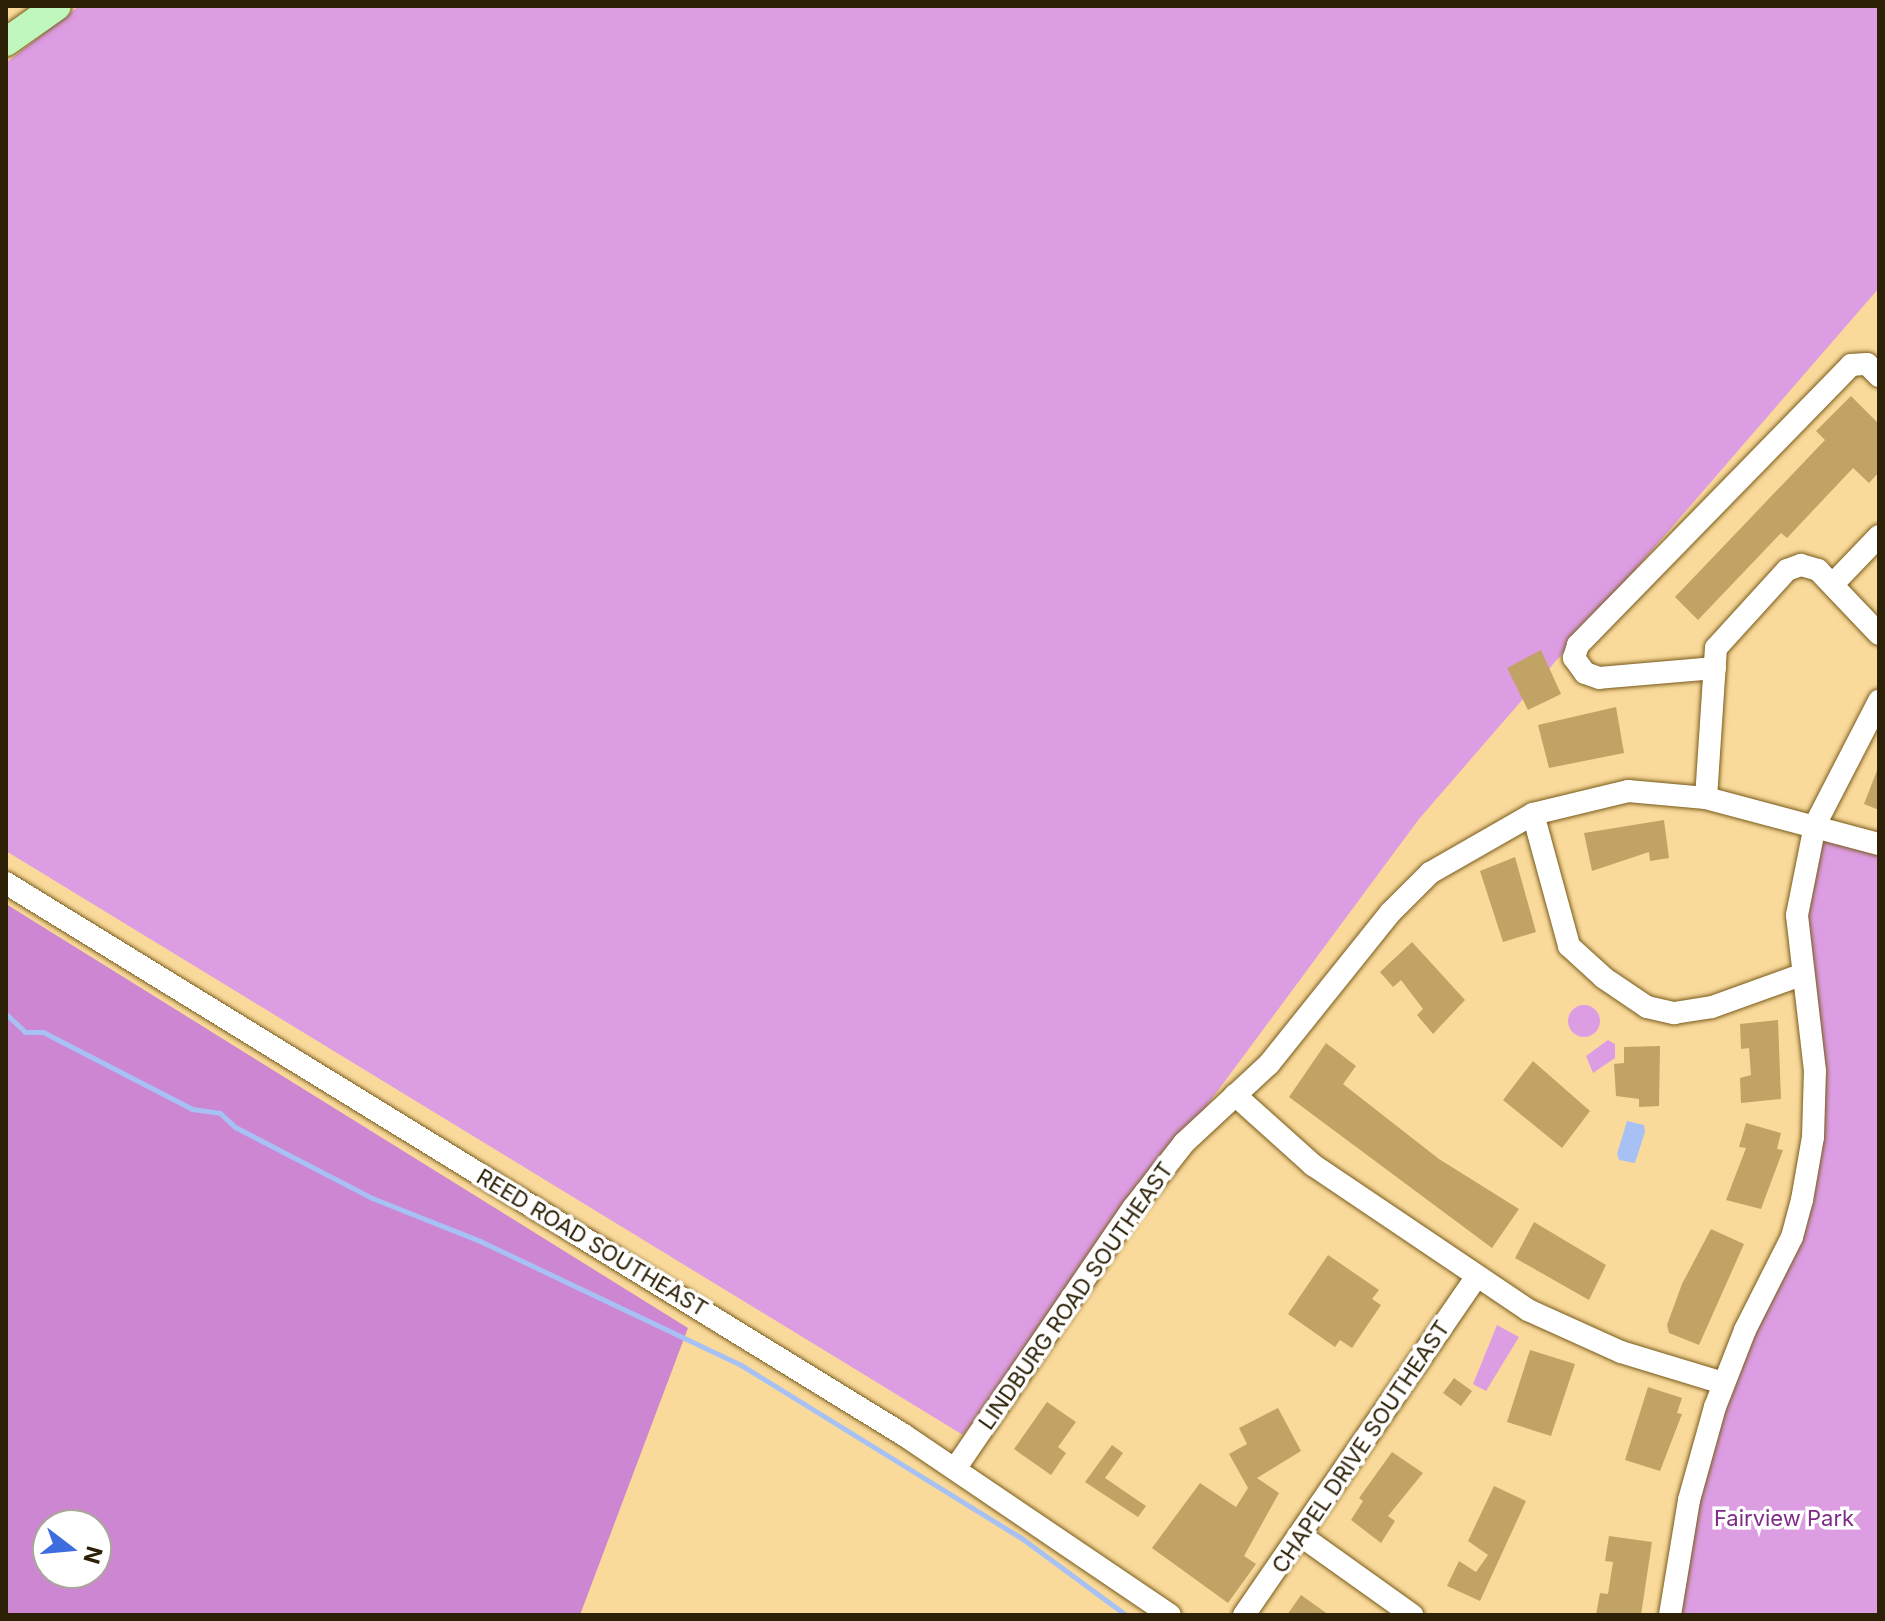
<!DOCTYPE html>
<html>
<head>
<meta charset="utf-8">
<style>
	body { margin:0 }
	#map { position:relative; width:1885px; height:1621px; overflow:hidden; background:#fada9b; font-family:Inter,sans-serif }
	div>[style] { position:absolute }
	.green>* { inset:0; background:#dd9de3 }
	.round { border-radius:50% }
	.forest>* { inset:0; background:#cc86d2 }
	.water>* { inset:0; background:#a7c1f5 }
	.stream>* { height:5px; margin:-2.5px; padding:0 2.5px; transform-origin:2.5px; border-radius:2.5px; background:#a7c1f5 }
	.building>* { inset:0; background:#c1a365 }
	.roads { filter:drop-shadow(0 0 2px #775b1b) drop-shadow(0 0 2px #775b1b) }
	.minor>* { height:22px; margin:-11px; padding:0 11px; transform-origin:11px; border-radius:11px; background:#fff }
	.major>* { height:28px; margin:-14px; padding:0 14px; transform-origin:14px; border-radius:14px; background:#bff7be }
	span { translate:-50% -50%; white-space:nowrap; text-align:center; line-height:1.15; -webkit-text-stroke:7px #fff; paint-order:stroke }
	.street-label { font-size:22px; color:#2c2006 }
	.park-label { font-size:22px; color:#7f2c88 }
	.frame { position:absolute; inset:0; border:8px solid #2c2006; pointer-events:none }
	.north { position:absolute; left:32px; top:1509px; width:80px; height:80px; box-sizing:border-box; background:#fff; border:2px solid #aba69b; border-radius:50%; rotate:106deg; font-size:22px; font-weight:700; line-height:32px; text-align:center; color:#2c2006 }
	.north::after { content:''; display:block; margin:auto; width:28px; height:36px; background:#3d6dde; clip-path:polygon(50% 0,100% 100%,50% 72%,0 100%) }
</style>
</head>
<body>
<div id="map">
	<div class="green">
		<div style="clip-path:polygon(79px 6px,1879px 6px,1879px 288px,1419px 819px,963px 1435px,6px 851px,6px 63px)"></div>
		<div style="clip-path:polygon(1815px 825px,1879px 844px,1879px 1615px,1670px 1615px,1680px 1541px,1813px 1137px,1802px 985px)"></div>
		<div class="round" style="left:1568px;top:1005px;width:32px;height:32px"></div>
		<div style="clip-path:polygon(1608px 1040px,1615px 1044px,1615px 1058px,1593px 1073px,1586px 1056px)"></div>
		<div style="clip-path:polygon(1497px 1325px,1519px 1337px,1486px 1391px,1473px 1384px)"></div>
	</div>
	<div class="forest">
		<div style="clip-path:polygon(evenodd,6px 904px,688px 1328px,580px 1615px,6px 1615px,6px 904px,48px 1525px,96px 1525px,96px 1573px,48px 1573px,48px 1525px)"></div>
	</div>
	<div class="water">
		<div style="clip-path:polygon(1627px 1121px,1644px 1125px,1645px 1132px,1635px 1163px,1619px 1160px,1617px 1154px)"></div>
	</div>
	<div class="stream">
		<div style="left:6px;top:1014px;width:26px;rotate:43deg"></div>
		<div style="left:25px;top:1032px;width:18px"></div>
		<div style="left:43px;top:1032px;width:168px;rotate:27.3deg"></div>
		<div style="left:192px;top:1109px;width:28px;rotate:8deg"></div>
		<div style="left:220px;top:1113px;width:21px;rotate:43deg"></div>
		<div style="left:235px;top:1127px;width:154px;rotate:27.4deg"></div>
		<div style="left:372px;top:1198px;width:116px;rotate:21.7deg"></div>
		<div style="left:480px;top:1241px;width:289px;rotate:25.4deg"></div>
		<div style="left:741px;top:1365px;width:328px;rotate:31.7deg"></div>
		<div style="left:1020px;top:1537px;width:132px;rotate:36.3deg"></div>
	</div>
	<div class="building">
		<div style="clip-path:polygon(1851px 396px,1879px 424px,1879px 472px,1869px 483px,1853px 468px,1787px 538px,1781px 533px,1698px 620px,1675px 597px,1825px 440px,1816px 431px)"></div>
		<div style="clip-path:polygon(1541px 650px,1561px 694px,1528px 710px,1507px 668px)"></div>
		<div style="clip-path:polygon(1616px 707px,1624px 753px,1549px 768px,1538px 725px)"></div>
		<div style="clip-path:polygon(1878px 768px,1879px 768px,1879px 810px,1864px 804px)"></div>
		<div style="clip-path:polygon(1664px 820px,1669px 858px,1650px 861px,1649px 852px,1592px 871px,1584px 833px)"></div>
		<div style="clip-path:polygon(1515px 857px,1536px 932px,1503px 942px,1480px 871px)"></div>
		<div style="clip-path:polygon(1412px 942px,1465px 1000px,1433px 1034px,1417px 1015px,1423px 1009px,1401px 980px,1393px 987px,1380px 972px)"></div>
		<div style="clip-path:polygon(1778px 1020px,1781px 1099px,1741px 1103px,1740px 1078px,1751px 1075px,1749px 1048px,1741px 1049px,1740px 1024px)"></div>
		<div style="clip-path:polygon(1326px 1043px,1356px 1066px,1343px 1084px,1439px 1159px,1519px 1209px,1492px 1248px,1289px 1097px)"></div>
		<div style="clip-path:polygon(1660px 1046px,1659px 1106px,1639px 1107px,1639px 1099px,1616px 1096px,1614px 1064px,1624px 1063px,1624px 1047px)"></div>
		<div style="clip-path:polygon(1533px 1061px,1590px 1111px,1562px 1148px,1503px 1100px)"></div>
		<div style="clip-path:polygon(1746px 1123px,1781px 1133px,1777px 1149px,1783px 1150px,1761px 1209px,1726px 1200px,1746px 1148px,1739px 1147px)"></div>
		<div style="clip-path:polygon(1534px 1222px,1606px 1265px,1589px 1300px,1515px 1258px)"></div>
		<div style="clip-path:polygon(1711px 1229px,1744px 1244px,1699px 1345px,1669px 1333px,1667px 1325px,1682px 1284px)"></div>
		<div style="clip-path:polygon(1328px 1255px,1379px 1290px,1372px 1299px,1381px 1305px,1352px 1348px,1340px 1340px,1335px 1347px,1288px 1314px)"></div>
		<div style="clip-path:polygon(1530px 1350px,1575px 1364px,1551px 1436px,1507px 1422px)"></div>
		<div style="clip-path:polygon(1454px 1378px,1472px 1391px,1461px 1406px,1443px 1393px)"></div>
		<div style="clip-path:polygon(1648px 1387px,1682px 1398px,1677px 1413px,1682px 1414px,1660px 1471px,1625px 1460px)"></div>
		<div style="clip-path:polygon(1047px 1402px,1076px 1422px,1058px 1447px,1066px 1453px,1051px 1475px,1014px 1449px)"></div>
		<div style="clip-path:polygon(1278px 1408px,1301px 1451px,1257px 1478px,1279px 1493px,1244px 1556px,1256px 1564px,1228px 1603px,1152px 1548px,1200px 1483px,1236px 1507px,1248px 1488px,1229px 1454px,1247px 1444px,1239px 1428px)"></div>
		<div style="clip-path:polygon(1112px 1445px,1123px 1453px,1105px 1478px,1146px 1506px,1138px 1517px,1085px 1482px)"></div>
		<div style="clip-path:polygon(1392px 1452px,1423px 1473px,1388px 1516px,1395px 1521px,1381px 1543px,1351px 1520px,1363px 1501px,1359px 1498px)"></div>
		<div style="clip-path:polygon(1494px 1486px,1526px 1501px,1480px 1601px,1447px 1586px,1459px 1561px,1476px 1572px,1488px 1555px,1468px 1541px)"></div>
		<div style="clip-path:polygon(1609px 1536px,1652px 1542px,1641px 1615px,1596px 1615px,1600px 1593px,1608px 1594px,1613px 1562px,1605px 1561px)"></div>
		<div style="clip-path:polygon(1301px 1595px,1329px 1615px,1287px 1615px)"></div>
	</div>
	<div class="roads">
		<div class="minor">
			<div style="left:1834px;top:583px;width:65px;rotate:-46.2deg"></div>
			<div style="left:1715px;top:668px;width:116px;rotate:175.1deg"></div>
			<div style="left:1599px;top:678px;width:15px;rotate:-160deg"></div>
			<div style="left:1585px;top:673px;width:19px;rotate:-126deg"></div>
			<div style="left:1574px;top:658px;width:14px;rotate:-73deg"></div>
			<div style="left:1578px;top:645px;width:391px;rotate:-45.7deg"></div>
			<div style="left:1851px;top:365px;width:16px;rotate:-4deg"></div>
			<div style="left:1867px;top:364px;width:17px;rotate:45deg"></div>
			<div style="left:1706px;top:798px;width:150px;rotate:-86.2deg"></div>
			<div style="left:1716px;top:648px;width:105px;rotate:-47.7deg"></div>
			<div style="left:1787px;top:570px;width:15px;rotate:-20deg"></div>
			<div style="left:1801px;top:565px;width:18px;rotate:16deg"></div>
			<div style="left:1818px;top:570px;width:88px;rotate:46.4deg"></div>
			<div style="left:1533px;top:814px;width:137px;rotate:74.7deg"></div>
			<div style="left:1569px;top:946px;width:47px;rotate:42.4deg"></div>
			<div style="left:1604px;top:978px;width:52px;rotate:34deg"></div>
			<div style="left:1647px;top:1007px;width:28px;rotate:13deg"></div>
			<div style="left:1674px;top:1013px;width:38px;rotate:-9deg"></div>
			<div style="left:1712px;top:1007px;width:95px;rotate:-19.8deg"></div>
			<div style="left:6px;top:883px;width:1054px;rotate:31.58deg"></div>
			<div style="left:904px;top:1435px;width:321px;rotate:34.1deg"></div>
			<div style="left:1235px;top:1095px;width:105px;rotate:41.9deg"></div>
			<div style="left:1313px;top:1165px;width:259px;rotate:34deg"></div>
			<div style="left:1528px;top:1310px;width:102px;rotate:24.3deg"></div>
			<div style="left:1621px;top:1352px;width:107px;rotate:16.9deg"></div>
			<div style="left:955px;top:1469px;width:317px;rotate:-55.7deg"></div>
			<div style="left:1134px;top:1207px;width:81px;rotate:-52deg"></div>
			<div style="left:1184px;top:1143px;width:116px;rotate:-42.9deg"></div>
			<div style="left:1269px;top:1064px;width:193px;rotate:-51.3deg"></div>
			<div style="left:1390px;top:913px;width:57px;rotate:-45deg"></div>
			<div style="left:1430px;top:873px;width:119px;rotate:-29.8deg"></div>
			<div style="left:1533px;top:814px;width:98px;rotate:-13.6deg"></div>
			<div style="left:1628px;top:791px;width:78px;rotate:5.1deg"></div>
			<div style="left:1706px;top:798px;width:179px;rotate:14.9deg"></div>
			<div style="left:1300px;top:1535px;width:138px;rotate:35.5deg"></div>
			<div style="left:1244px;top:1615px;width:410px;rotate:-55.5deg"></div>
			<div style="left:1670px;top:1615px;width:117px;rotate:-80.6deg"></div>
			<div style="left:1689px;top:1500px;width:97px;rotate:-74.4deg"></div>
			<div style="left:1715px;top:1407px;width:83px;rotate:-68.7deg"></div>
			<div style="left:1745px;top:1330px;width:104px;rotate:-63.2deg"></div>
			<div style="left:1792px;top:1237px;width:38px;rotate:-75deg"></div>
			<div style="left:1802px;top:1200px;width:64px;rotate:-80.1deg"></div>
			<div style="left:1813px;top:1137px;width:66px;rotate:-88.3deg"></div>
			<div style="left:1815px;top:1071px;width:157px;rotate:-96.6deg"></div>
			<div style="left:1797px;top:915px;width:92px;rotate:-78.7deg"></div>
			<div style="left:1815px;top:825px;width:140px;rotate:-62.7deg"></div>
		</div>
		<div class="major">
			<div style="left:6px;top:42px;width:62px;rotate:-35.2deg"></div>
		</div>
	</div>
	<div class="street-label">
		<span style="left:592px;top:1243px;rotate:31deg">REED ROAD SOUTHEAST</span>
		<span style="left:1076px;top:1296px;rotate:-55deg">LINDBURG ROAD SOUTHEAST</span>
		<span style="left:1361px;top:1447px;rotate:-56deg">CHAPEL DRIVE SOUTHEAST</span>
	</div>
	<div class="park-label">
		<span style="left:1784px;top:1519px">Fairview Park</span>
	</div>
	<div class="frame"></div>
	<div class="north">N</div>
</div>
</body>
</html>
